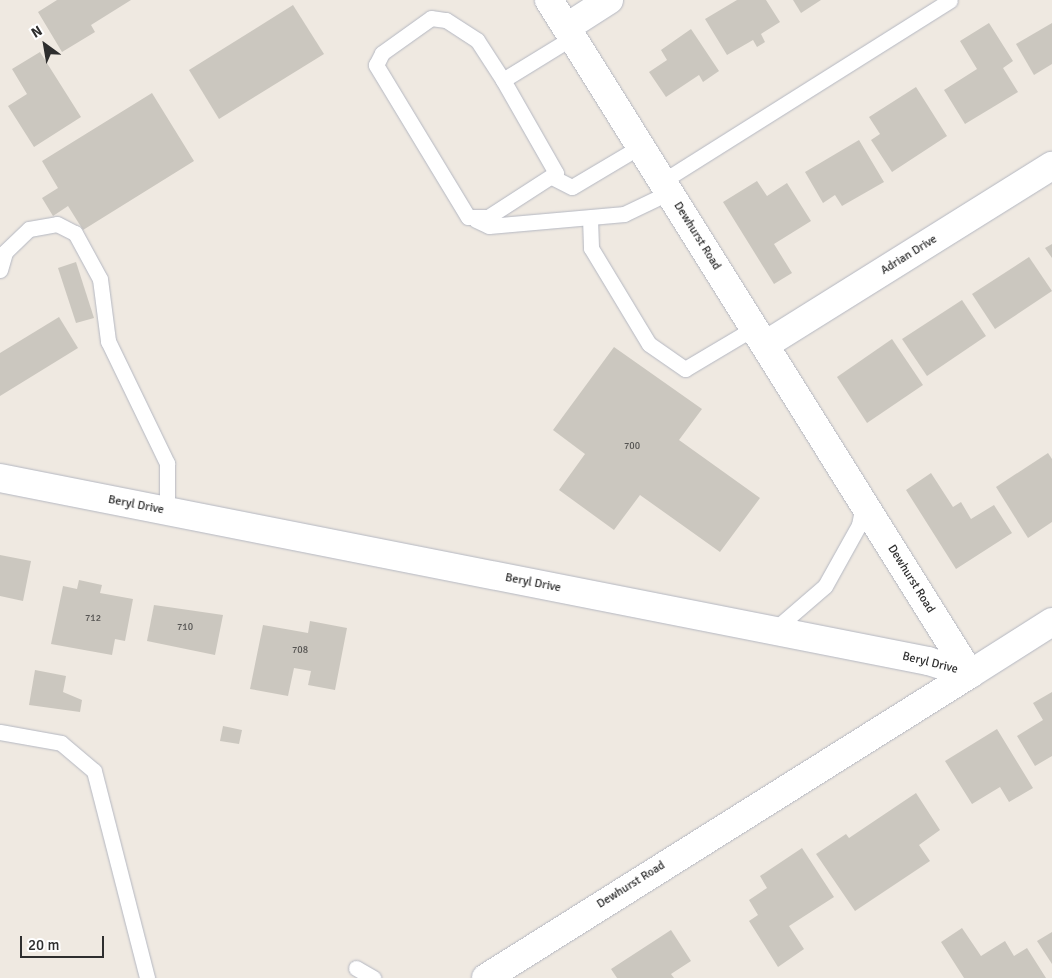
<!DOCTYPE html>
<html>
<head>
<meta charset="utf-8">
<style>
	body { margin:0 }
	#map { position:relative; width:1052px; height:978px; overflow:hidden; background:#efe9e1; font-family:Signika,sans-serif }
	div>[style] { position:absolute }
	.building>* { inset:0; background:#cbc7bf }
	.roads { filter:drop-shadow(0 0 1px #b4b7c1) drop-shadow(0 0 1px #b4b7c1) }
	.service>* { height:15px; margin:-7.5px; padding:0 7.5px; transform-origin:7.5px; border-radius:7.5px; background:#fff }
	.minor>* { height:28px; margin:-14px; padding:0 14px; transform-origin:14px; border-radius:14px; background:#fff }
	.tertiary>* { height:28px; margin:-14px; padding:0 14px; transform-origin:14px; border-radius:14px; background:#fff }
	span { translate:-50% -50%; white-space:nowrap; text-align:center; line-height:1.15; -webkit-text-stroke:5px #fff; paint-order:stroke }
	.number-label { font-size:10px; color:#555452 }
	.number-label span { -webkit-text-stroke-width:0 }
	.street-label { font-size:12px; color:#2e2e2e }
	.north { position:absolute; left:20px; top:20px; width:50px; height:50px; -webkit-text-stroke:4px #fff; paint-order:stroke; rotate:328deg; font-size:14px; font-weight:700; line-height:20px; text-align:center; color:#2e2e2e }
	.north::after { content:''; display:block; margin:auto; width:18px; height:22px; background:#2e2e2e; clip-path:polygon(50% 0,100% 100%,50% 72%,0 100%) }
	.scale { position:absolute; left:20px; top:936px; width:84px; height:22px; box-sizing:border-box; border:2px solid #2e2e2e; border-top:0; padding-left:6px; font-size:15px; line-height:18px; white-space:nowrap; color:#2e2e2e; -webkit-text-stroke:4px #fff; paint-order:stroke }
</style>
</head>
<body>
<div id="map">
	<div class="building">
		<div style="clip-path:polygon(57px 0,131px 0,91px 25px,95px 32px,62px 52px,38px 12px)"></div>
		<div style="clip-path:polygon(737px 0,766px 0,780px 22px,761px 34px,765px 42px,757px 47px,753px 40px,727px 55px,705px 19px)"></div>
		<div style="clip-path:polygon(793px 0,821px 0,801px 13px)"></div>
		<div style="clip-path:polygon(293px 5px,324px 54px,219px 119px,189px 70px)"></div>
		<div style="clip-path:polygon(989px 23px,1013px 61px,1003px 68px,1018px 92px,965px 124px,944px 90px,977px 69px,960px 41px)"></div>
		<div style="clip-path:polygon(1052px 23px,1052px 64px,1034px 75px,1016px 44px)"></div>
		<div style="clip-path:polygon(691px 29px,719px 71px,703px 82px,699px 75px,666px 97px,649px 72px,667px 60px,661px 50px)"></div>
		<div style="clip-path:polygon(40px 52px,81px 117px,34px 147px,8px 106px,27px 94px,12px 69px)"></div>
		<div style="clip-path:polygon(916px 87px,947px 136px,892px 172px,871px 140px,880px 134px,869px 117px)"></div>
		<div style="clip-path:polygon(152px 93px,194px 161px,83px 230px,68px 206px,53px 216px,42px 198px,58px 188px,42px 161px)"></div>
		<div style="clip-path:polygon(859px 140px,884px 182px,842px 206px,835px 195px,823px 203px,805px 172px)"></div>
		<div style="clip-path:polygon(757px 181px,767px 196px,787px 183px,811px 221px,774px 244px,792px 273px,774px 284px,723px 202px)"></div>
		<div style="clip-path:polygon(1052px 244px,1052px 258px,1045px 248px)"></div>
		<div style="clip-path:polygon(1029px 257px,1052px 291px,995px 329px,972px 294px)"></div>
		<div style="clip-path:polygon(76px 262px,94px 318px,76px 323px,58px 268px)"></div>
		<div style="clip-path:polygon(962px 300px,986px 336px,927px 376px,902px 339px)"></div>
		<div style="clip-path:polygon(59px 317px,78px 348px,0 396px,0 353px)"></div>
		<div style="clip-path:polygon(892px 339px,923px 385px,867px 423px,837px 377px)"></div>
		<div style="clip-path:polygon(614px 347px,702px 409px,679px 440px,760px 498px,720px 552px,640px 495px,614px 530px,559px 490px,585px 454px,553px 430px)"></div>
		<div style="clip-path:polygon(1048px 453px,1052px 459px,1052px 522px,1028px 538px,996px 487px)"></div>
		<div style="clip-path:polygon(931px 473px,953px 507px,961px 502px,971px 519px,994px 505px,1012px 533px,956px 569px,906px 490px)"></div>
		<div style="clip-path:polygon(0 555px,31px 561px,23px 601px,0 596px)"></div>
		<div style="clip-path:polygon(79px 580px,102px 585px,100px 593px,133px 599px,125px 641px,115px 639px,112px 655px,51px 644px,63px 586px,77px 589px)"></div>
		<div style="clip-path:polygon(154px 605px,223px 615px,215px 655px,147px 641px)"></div>
		<div style="clip-path:polygon(310px 621px,347px 628px,335px 690px,308px 685px,311px 671px,294px 668px,288px 696px,250px 689px,263px 625px,308px 633px)"></div>
		<div style="clip-path:polygon(35px 670px,66px 676px,63px 692px,82px 700px,80px 712px,29px 705px)"></div>
		<div style="clip-path:polygon(1052px 692px,1052px 756px,1035px 766px,1017px 736px,1043px 720px,1033px 703px)"></div>
		<div style="clip-path:polygon(223px 726px,242px 730px,239px 744px,220px 741px)"></div>
		<div style="clip-path:polygon(997px 729px,1033px 788px,1009px 802px,1000px 787px,972px 804px,945px 761px)"></div>
		<div style="clip-path:polygon(916px 793px,940px 830px,919px 845px,930px 861px,855px 911px,816px 854px,846px 834px,849px 838px)"></div>
		<div style="clip-path:polygon(802px 848px,834px 897px,789px 926px,804px 949px,778px 967px,749px 921px,758px 915px,749px 900px,767px 888px,760px 876px)"></div>
		<div style="clip-path:polygon(962px 928px,981px 956px,1005px 941px,1014px 956px,1027px 948px,1046px 978px,964px 978px,941px 942px)"></div>
		<div style="clip-path:polygon(671px 930px,691px 961px,671px 974px,674px 978px,617px 978px,611px 969px)"></div>
		<div style="clip-path:polygon(1052px 932px,1052px 964px,1037px 941px)"></div>
	</div>
	<div class="roads">
		<div class="service">
			<div style="left:503px;top:80px;width:107px;rotate:60.3deg"></div>
			<div style="left:556px;top:173px;width:81px;rotate:147.1deg"></div>
			<div style="left:488px;top:217px;width:20px;rotate:180deg"></div>
			<div style="left:468px;top:217px;width:178px;rotate:-121.2deg"></div>
			<div style="left:376px;top:65px;width:13px;rotate:-63deg"></div>
			<div style="left:382px;top:53px;width:60px;rotate:-35.5deg"></div>
			<div style="left:431px;top:18px;width:15px;rotate:8deg"></div>
			<div style="left:446px;top:20px;width:37px;rotate:33deg"></div>
			<div style="left:477px;top:40px;width:48px;rotate:57deg"></div>
			<div style="left:503px;top:80px;width:82px;rotate:-31.6deg"></div>
			<div style="left:552px;top:177px;width:22px;rotate:27deg"></div>
			<div style="left:572px;top:187px;width:80px;rotate:-30.7deg"></div>
			<div style="left:663px;top:181px;width:339px;rotate:-32.2deg"></div>
			<div style="left:590px;top:218px;width:30px;rotate:88deg"></div>
			<div style="left:591px;top:248px;width:112px;rotate:58.9deg"></div>
			<div style="left:649px;top:344px;width:44px;rotate:34.8deg"></div>
			<div style="left:685px;top:369px;width:80px;rotate:-30.7deg"></div>
			<div style="left:476px;top:220px;width:14px;rotate:25deg"></div>
			<div style="left:489px;top:226px;width:136px;rotate:-5.1deg"></div>
			<div style="left:624px;top:214px;width:51px;rotate:-25.6deg"></div>
			<div style="left:0;top:270px;width:19px;rotate:-74deg"></div>
			<div style="left:5px;top:252px;width:33px;rotate:-44deg"></div>
			<div style="left:29px;top:229px;width:28px;rotate:-10deg"></div>
			<div style="left:57px;top:224px;width:20px;rotate:27deg"></div>
			<div style="left:75px;top:233px;width:52px;rotate:61.5deg"></div>
			<div style="left:100px;top:279px;width:63px;rotate:82.6deg"></div>
			<div style="left:108px;top:341px;width:136px;rotate:64.2deg"></div>
			<div style="left:167px;top:463px;width:48px;rotate:90deg"></div>
			<div style="left:774px;top:630px;width:67px;rotate:-40.8deg"></div>
			<div style="left:825px;top:586px;width:70px;rotate:-60.9deg"></div>
			<div style="left:859px;top:525px;width:20px;rotate:-79deg"></div>
			<div style="left:0;top:732px;width:62px;rotate:10.2deg"></div>
			<div style="left:61px;top:743px;width:43px;rotate:40.3deg"></div>
			<div style="left:94px;top:771px;width:214px;rotate:75.6deg"></div>
			<div style="left:356px;top:968px;width:20px;rotate:30deg"></div>
		</div>
		<div class="minor">
			<div style="left:567px;top:27px;width:50px;rotate:-32.7deg"></div>
			<div style="left:765px;top:345px;width:338px;rotate:-32deg"></div>
			<div style="left:0;top:478px;width:946px;rotate:11.16deg"></div>
			<div style="left:928px;top:661px;width:44px;rotate:17.2deg"></div>
			<div style="left:970px;top:674px;width:97px;rotate:-32.4deg"></div>
		</div>
		<div class="tertiary">
			<div style="left:486px;top:978px;width:572px;rotate:-32.13deg"></div>
			<div style="left:970px;top:674px;width:795px;rotate:-121.99deg"></div>
		</div>
	</div>
	<div class="number-label">
		<span style="left:632px;top:447px">700</span>
		<span style="left:93px;top:619px">712</span>
		<span style="left:185px;top:628px">710</span>
		<span style="left:300px;top:651px">708</span>
	</div>
	<div class="street-label">
		<span style="left:697px;top:236px;rotate:58deg">Dewhurst Road</span>
		<span style="left:909px;top:255px;rotate:-32deg">Adrian Drive</span>
		<span style="left:136px;top:505px;rotate:11deg">Beryl Drive</span>
		<span style="left:911px;top:579px;rotate:58deg">Dewhurst Road</span>
		<span style="left:533px;top:583px;rotate:11deg">Beryl Drive</span>
		<span style="left:930px;top:663px;rotate:14deg">Beryl Drive</span>
		<span style="left:631px;top:885px;rotate:-32deg">Dewhurst Road</span>
	</div>
	<div class="north">N</div>
	<div class="scale">20 m</div>
</div>
</body>
</html>
